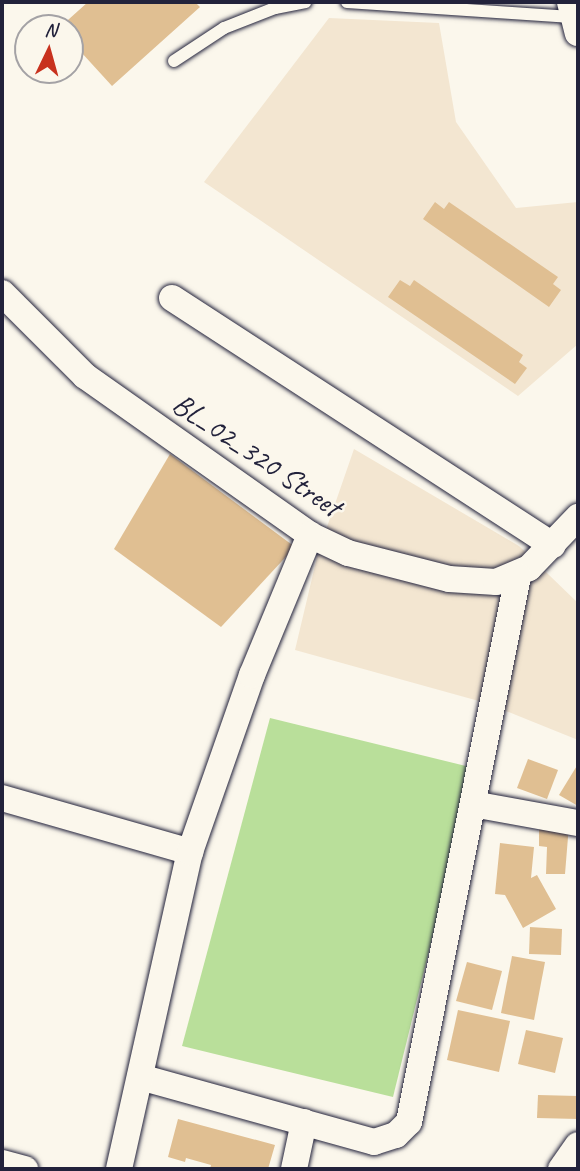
<!DOCTYPE html>
<html>
<head>
<meta charset="utf-8">
<style>
	body { margin:0 }
	#map { position:relative; width:580px; height:1171px; overflow:hidden; background:#fbf7ec; font-family:Caveat,sans-serif }
	div>[style] { position:absolute }
	.built>* { inset:0; background:#f3e6d1 }
	.green>* { inset:0; background:#b9df9a }
	.building>* { inset:0; background:#e0bf92 }
	.roads { filter:drop-shadow(0 0 2px #22223b) drop-shadow(0 0 2px #22223b) }
	.lane>* { height:12px; margin:-6px; padding:0 6px; transform-origin:6px; border-radius:6px; background:#fbf7ec }
	.street>* { height:26px; margin:-13px; padding:0 13px; transform-origin:13px; border-radius:13px; background:#fbf7ec }
	span { translate:-50% -50%; white-space:nowrap; text-align:center; line-height:1.15; -webkit-text-stroke:5px #fbf7ec; paint-order:stroke }
	.street-label { font-size:30px; color:#22223b }
	.frame { position:absolute; inset:0; border:4px solid #22223b; pointer-events:none }
	.north { position:absolute; left:14px; top:14px; width:70px; height:70px; box-sizing:border-box; background:#fbf7ec; border:2px solid #a4a2a5; border-radius:50%; rotate:5deg; font-size:19px; font-weight:700; line-height:28px; text-align:center; color:#22223b }
	.north::after { content:''; display:block; margin:auto; width:24px; height:32px; background:#c8321e; clip-path:polygon(50% 0,100% 100%,50% 72%,0 100%) }
</style>
</head>
<body>
<div id="map">
	<div class="built">
		<div style="clip-path:polygon(329px 18px,439px 23px,456px 122px,516px 208px,578px 202px,578px 344px,518px 396px,204px 182px)"></div>
		<div style="clip-path:polygon(354px 449px,519px 546px,578px 603px,578px 740px,486px 703px,295px 650px,318px 553px)"></div>
	</div>
	<div class="green">
		<div style="clip-path:polygon(270px 718px,474px 768px,393px 1097px,182px 1046px)"></div>
	</div>
	<div class="building">
		<div style="clip-path:polygon(88px 2px,195px 2px,200px 7px,112px 86px,70px 40px,70px 28px,59px 28px)"></div>
		<div style="clip-path:polygon(435px 202px,444px 209px,449px 202px,558px 277px,553px 284px,561px 290px,549px 307px,423px 219px)"></div>
		<div style="clip-path:polygon(400px 280px,410px 286px,414px 280px,523px 355px,519px 362px,527px 368px,515px 384px,388px 297px)"></div>
		<div style="clip-path:polygon(170px 454px,295px 547px,221px 627px,114px 549px)"></div>
		<div style="clip-path:polygon(528px 759px,558px 770px,547px 799px,517px 788px)"></div>
		<div style="clip-path:polygon(578px 764px,578px 806px,559px 795px)"></div>
		<div style="clip-path:polygon(539px 824px,569px 825px,565px 874px,546px 874px,547px 847px,539px 846px)"></div>
		<div style="clip-path:polygon(500px 843px,534px 847px,531px 878px,537px 875px,556px 909px,523px 928px,505px 895px,495px 894px)"></div>
		<div style="clip-path:polygon(530px 927px,562px 929px,561px 955px,529px 954px)"></div>
		<div style="clip-path:polygon(512px 956px,545px 962px,534px 1020px,501px 1013px)"></div>
		<div style="clip-path:polygon(467px 962px,502px 971px,492px 1010px,456px 1001px)"></div>
		<div style="clip-path:polygon(458px 1010px,510px 1021px,499px 1072px,447px 1060px)"></div>
		<div style="clip-path:polygon(526px 1030px,563px 1038px,555px 1073px,518px 1064px)"></div>
		<div style="clip-path:polygon(538px 1095px,578px 1096px,578px 1119px,537px 1118px)"></div>
		<div style="clip-path:polygon(178px 1119px,275px 1145px,268px 1169px,210px 1169px,211px 1165px,186px 1158px,185px 1162px,168px 1157px)"></div>
	</div>
	<div class="roads">
		<div class="lane">
			<div style="left:347px;top:2px;width:225px;rotate:3.8deg"></div>
			<div style="left:174px;top:61px;width:60px;rotate:-33.4deg"></div>
			<div style="left:224px;top:28px;width:55px;rotate:-21.4deg"></div>
			<div style="left:275px;top:8px;width:31px;rotate:-11deg"></div>
		</div>
		<div class="street">
			<div style="left:570px;top:2px;width:32px;rotate:76deg"></div>
			<div style="left:2px;top:293px;width:117px;rotate:45deg"></div>
			<div style="left:85px;top:376px;width:276px;rotate:35.2deg"></div>
			<div style="left:310px;top:535px;width:42px;rotate:25.3deg"></div>
			<div style="left:348px;top:553px;width:104px;rotate:14.4deg"></div>
			<div style="left:449px;top:579px;width:47px;rotate:3.7deg"></div>
			<div style="left:496px;top:582px;width:36px;rotate:-23deg"></div>
			<div style="left:529px;top:568px;width:71px;rotate:-46.1deg"></div>
			<div style="left:172px;top:298px;width:454px;rotate:33deg"></div>
			<div style="left:2px;top:798px;width:196px;rotate:16deg"></div>
			<div style="left:473px;top:804px;width:107px;rotate:10.3deg"></div>
			<div style="left:140px;top:1077px;width:243px;rotate:15.5deg"></div>
			<div style="left:374px;top:1142px;width:23px;rotate:-18deg"></div>
			<div style="left:396px;top:1135px;width:18px;rotate:-45deg"></div>
			<div style="left:409px;top:1122px;width:557px;rotate:-78.71deg"></div>
			<div style="left:2px;top:1163px;width:24px;rotate:15deg"></div>
			<div style="left:119px;top:1169px;width:325px;rotate:-77.4deg"></div>
			<div style="left:190px;top:852px;width:188px;rotate:-70.7deg"></div>
			<div style="left:252px;top:675px;width:152px;rotate:-67.5deg"></div>
			<div style="left:294px;top:1169px;width:48px;rotate:-78deg"></div>
			<div style="left:561px;top:1169px;width:29px;rotate:-55deg"></div>
		</div>
	</div>
	<div class="street-label">
		<span style="left:257px;top:455px;rotate:34deg">BL_02_320 Street</span>
	</div>
	<div class="frame"></div>
	<div class="north">N</div>
</div>
</body>
</html>
